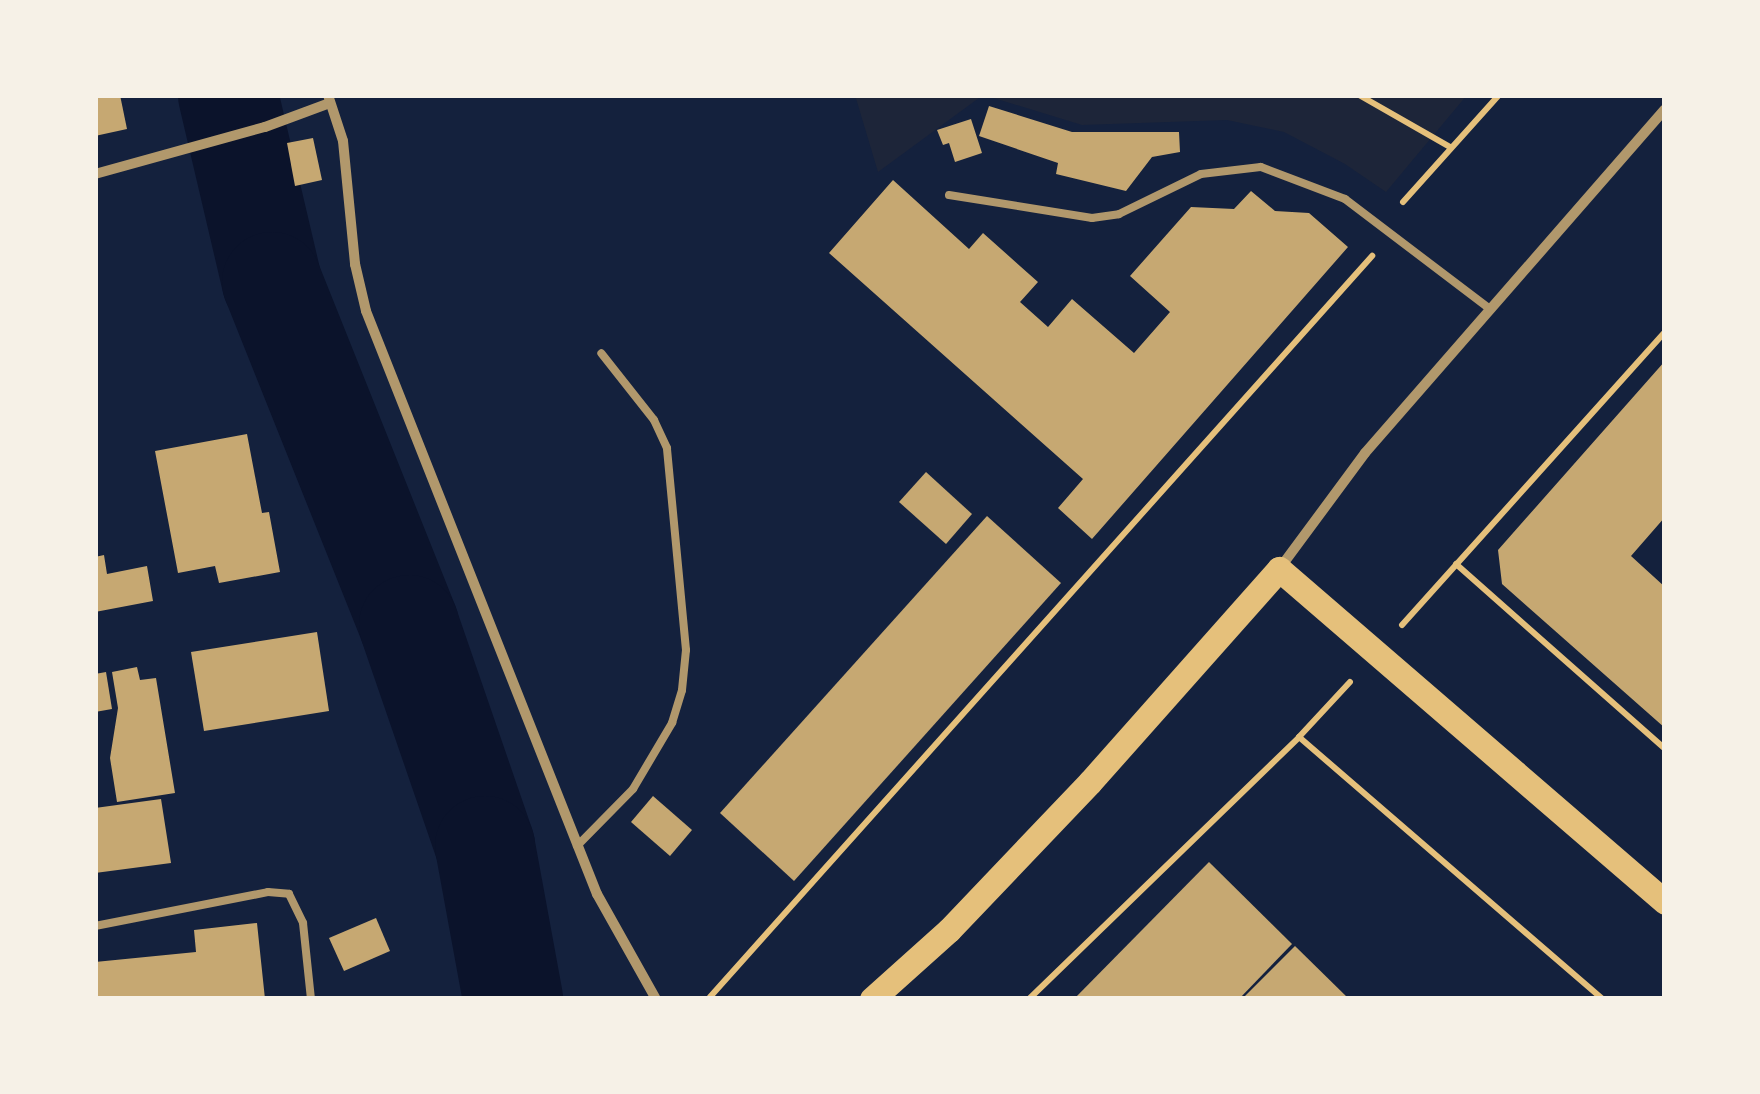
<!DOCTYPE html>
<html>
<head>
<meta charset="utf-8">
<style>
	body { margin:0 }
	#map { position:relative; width:1760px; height:1094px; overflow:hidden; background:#14213d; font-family:Manrope,sans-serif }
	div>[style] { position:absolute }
	.green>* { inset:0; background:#1d2539 }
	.river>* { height:100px; margin:-50px; padding:0 50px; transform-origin:50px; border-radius:50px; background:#0b132b }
	.building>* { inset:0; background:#c6a872 }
	.path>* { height:6px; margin:-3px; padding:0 3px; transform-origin:3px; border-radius:3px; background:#e5c07b }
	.service>* { height:8px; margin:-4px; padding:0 4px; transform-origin:4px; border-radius:4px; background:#b1986c }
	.minor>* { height:10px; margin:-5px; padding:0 5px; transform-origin:5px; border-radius:5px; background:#b1986c }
	.primary>* { height:25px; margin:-12.5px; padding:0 12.5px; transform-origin:12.5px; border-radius:12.5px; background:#e5c07b }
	span { translate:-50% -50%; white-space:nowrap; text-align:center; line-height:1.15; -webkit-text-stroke:10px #f6f1e7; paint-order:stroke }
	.frame { position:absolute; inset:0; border:98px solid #f6f1e7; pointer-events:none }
</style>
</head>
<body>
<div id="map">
	<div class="green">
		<div style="clip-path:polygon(855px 95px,983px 95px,878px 172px)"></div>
		<div style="clip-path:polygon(984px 95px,1467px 95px,1386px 192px,1345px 164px,1284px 132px,1227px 120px,1082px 125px)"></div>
	</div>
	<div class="river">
		<div style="left:228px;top:95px;width:192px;rotate:76.8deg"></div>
		<div style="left:272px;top:282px;width:369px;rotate:68.2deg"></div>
		<div style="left:409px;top:625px;width:234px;rotate:71deg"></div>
		<div style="left:485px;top:846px;width:156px;rotate:79.6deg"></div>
	</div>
	<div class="building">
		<div style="clip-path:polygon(95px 95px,120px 95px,127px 129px,95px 136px)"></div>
		<div style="clip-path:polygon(989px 106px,1072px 132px,1179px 132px,1180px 152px,1152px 157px,1126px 191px,1056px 174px,1058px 163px,979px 136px)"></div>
		<div style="clip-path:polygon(971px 119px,982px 153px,955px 162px,949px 143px,943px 145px,937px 130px)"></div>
		<div style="clip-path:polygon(313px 138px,322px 180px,295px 186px,287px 143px)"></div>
		<div style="clip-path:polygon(893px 180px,969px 249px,983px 233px,1038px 282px,1020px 302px,1048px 327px,1072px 299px,1134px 353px,1170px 312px,1130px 276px,1191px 207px,1234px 209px,1251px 191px,1275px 211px,1309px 213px,1348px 247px,1092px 539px,1058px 508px,1083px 479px,829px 253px)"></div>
		<div style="clip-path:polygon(1665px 361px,1665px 517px,1631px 556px,1665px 587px,1665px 728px,1502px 584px,1498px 550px)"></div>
		<div style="clip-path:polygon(247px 434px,262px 513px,269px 512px,280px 572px,219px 583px,215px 566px,178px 573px,155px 451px)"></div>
		<div style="clip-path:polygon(926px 472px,972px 514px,946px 544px,899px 502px)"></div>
		<div style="clip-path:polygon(987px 516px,1061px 583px,794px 881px,720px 813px)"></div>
		<div style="clip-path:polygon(104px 555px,107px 574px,147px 566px,153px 601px,95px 612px,95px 557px)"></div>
		<div style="clip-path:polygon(317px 632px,329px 711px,204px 731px,191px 652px)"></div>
		<div style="clip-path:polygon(137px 667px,140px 680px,156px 678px,175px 793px,117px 802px,110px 758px,118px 708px,112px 672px)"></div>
		<div style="clip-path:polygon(106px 672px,112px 709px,95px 712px,95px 674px)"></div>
		<div style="clip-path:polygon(653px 796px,692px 830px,670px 856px,631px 822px)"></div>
		<div style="clip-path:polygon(161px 799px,171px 863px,95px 873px,95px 808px)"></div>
		<div style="clip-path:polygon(1209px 862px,1292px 944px,1239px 999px,1074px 999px)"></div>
		<div style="clip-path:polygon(376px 918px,390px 951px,344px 971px,329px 938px)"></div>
		<div style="clip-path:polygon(257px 923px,265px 999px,95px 999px,95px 962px,196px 952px,194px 930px)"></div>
		<div style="clip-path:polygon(1295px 946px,1349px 999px,1242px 999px)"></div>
	</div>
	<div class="path">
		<div style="left:1359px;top:95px;width:105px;rotate:29.7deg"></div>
		<div style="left:1403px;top:202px;width:144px;rotate:-48.1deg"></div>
		<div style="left:1456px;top:564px;width:279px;rotate:41.5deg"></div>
		<div style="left:1402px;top:625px;width:394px;rotate:-48.1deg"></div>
		<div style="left:1299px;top:737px;width:401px;rotate:40.8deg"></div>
		<div style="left:710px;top:997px;width:994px;rotate:-48.22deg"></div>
		<div style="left:1029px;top:999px;width:376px;rotate:-44.1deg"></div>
		<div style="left:1299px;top:737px;width:75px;rotate:-47.2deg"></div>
	</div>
	<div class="service">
		<div style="left:949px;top:195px;width:145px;rotate:9.1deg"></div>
		<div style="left:1092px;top:218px;width:27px;rotate:-8deg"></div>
		<div style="left:1119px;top:214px;width:91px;rotate:-26deg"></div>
		<div style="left:1201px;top:174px;width:60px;rotate:-6.7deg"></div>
		<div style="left:1261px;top:167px;width:90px;rotate:20.9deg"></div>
		<div style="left:1345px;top:199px;width:182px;rotate:37.2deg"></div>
		<div style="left:577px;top:846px;width:80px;rotate:-45.5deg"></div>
		<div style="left:633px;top:789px;width:77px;rotate:-59.4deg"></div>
		<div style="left:672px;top:723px;width:34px;rotate:-73deg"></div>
		<div style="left:682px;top:690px;width:40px;rotate:-84.3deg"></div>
		<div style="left:686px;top:650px;width:203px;rotate:-95.4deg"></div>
		<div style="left:667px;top:448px;width:31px;rotate:-115deg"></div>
		<div style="left:654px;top:420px;width:85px;rotate:-128.3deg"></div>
		<div style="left:95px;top:926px;width:176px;rotate:-11.1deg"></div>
		<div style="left:268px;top:892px;width:21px;rotate:5deg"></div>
		<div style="left:289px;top:894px;width:32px;rotate:64deg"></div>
		<div style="left:303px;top:923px;width:76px;rotate:84deg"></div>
	</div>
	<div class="minor">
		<div style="left:328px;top:95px;width:48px;rotate:71.9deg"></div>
		<div style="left:343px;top:141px;width:124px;rotate:84.4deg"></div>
		<div style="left:355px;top:264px;width:48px;rotate:76.8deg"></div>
		<div style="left:366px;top:311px;width:627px;rotate:68.39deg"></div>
		<div style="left:597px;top:894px;width:120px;rotate:60.7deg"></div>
		<div style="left:95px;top:174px;width:176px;rotate:-15.5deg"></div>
		<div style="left:265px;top:127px;width:69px;rotate:-20.3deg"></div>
		<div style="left:1280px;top:568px;width:143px;rotate:-53.5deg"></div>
		<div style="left:1365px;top:453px;width:456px;rotate:-48.9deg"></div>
	</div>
	<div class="primary">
		<div style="left:872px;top:999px;width:103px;rotate:-41.9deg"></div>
		<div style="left:949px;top:930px;width:204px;rotate:-46.4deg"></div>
		<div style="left:1090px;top:782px;width:285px;rotate:-48.4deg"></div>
		<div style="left:1279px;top:569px;width:510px;rotate:40.78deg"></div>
	</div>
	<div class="frame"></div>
</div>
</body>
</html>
